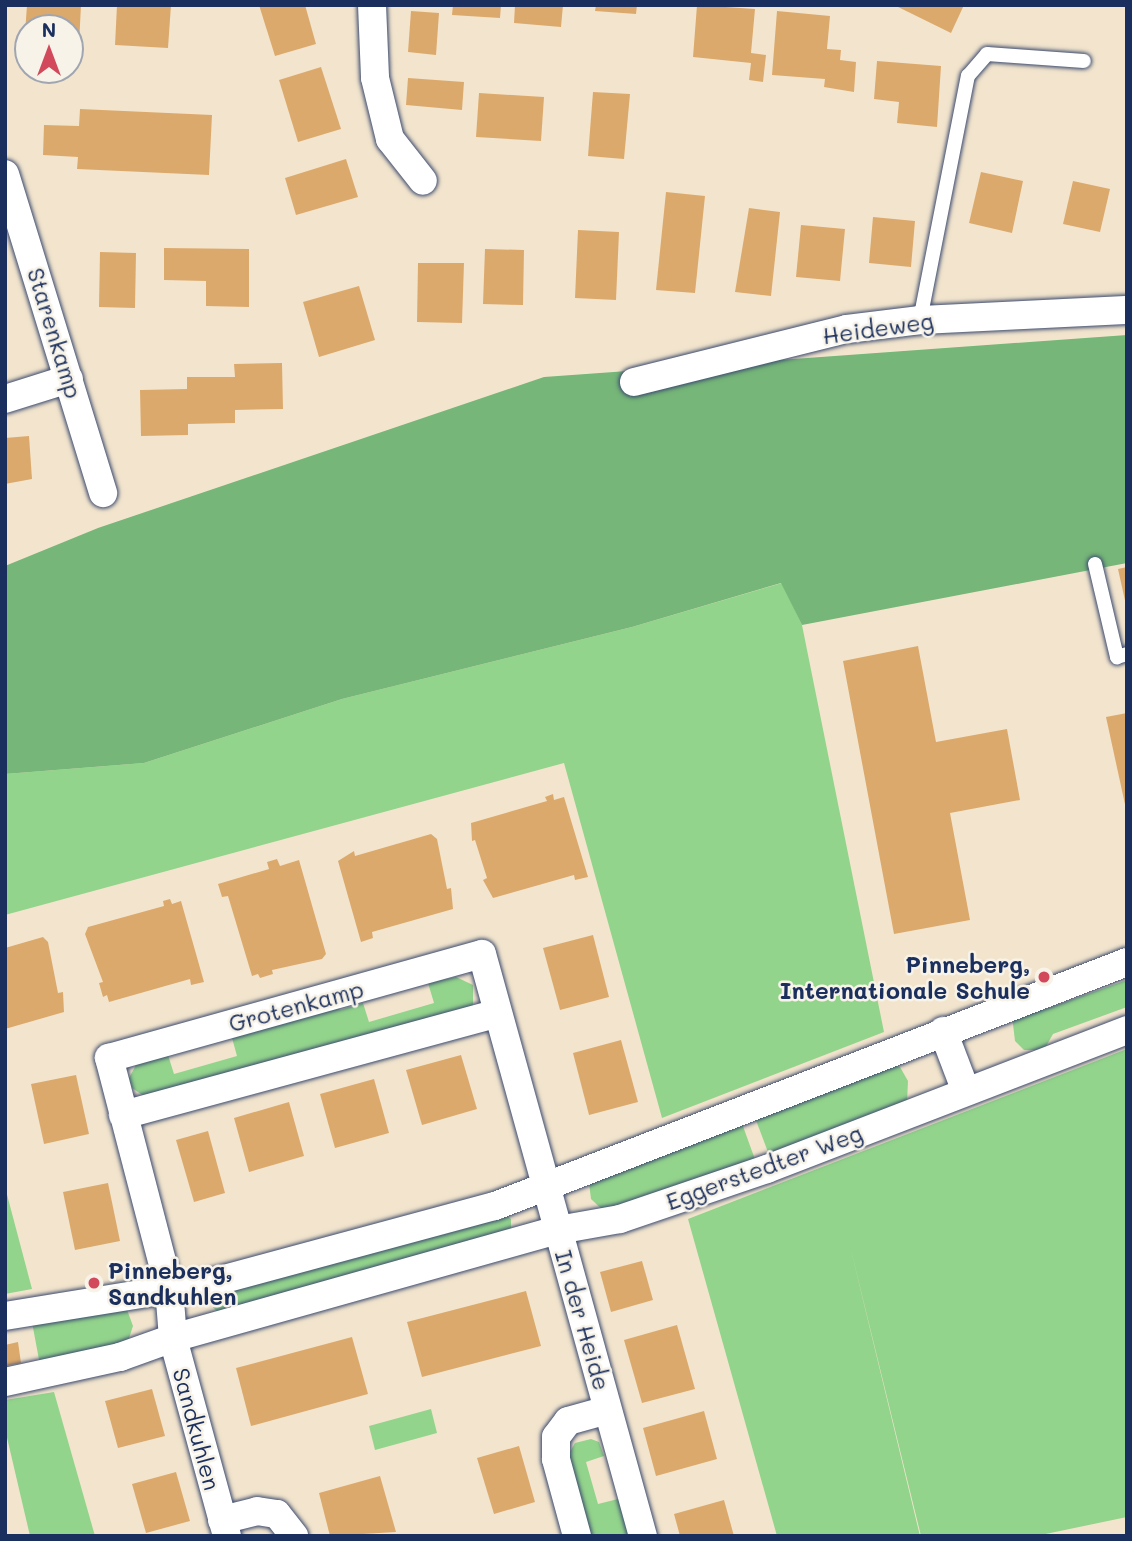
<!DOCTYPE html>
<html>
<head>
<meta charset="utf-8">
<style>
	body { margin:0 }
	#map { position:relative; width:1132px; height:1541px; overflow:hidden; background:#f3e5cd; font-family:Mali,sans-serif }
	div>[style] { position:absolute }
	.green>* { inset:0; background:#93d48c }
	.forest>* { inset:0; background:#76b678 }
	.building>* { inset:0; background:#dca96c }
	.roads { filter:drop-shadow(0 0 2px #3b4a6f) drop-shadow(0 0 2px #3b4a6f) }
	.lane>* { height:14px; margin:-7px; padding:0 7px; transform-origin:7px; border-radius:7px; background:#fff }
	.street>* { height:28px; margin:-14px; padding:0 14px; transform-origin:14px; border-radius:14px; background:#fff }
	.dots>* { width:19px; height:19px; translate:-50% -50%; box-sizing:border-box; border:4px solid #f7f3e8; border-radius:50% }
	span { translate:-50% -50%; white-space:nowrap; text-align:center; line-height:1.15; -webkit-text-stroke:5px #f7f3e8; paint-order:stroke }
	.street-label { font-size:23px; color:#1b2f5e }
	.poi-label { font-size:23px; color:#1b2f5e; font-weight:700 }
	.right { translate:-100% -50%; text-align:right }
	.left { translate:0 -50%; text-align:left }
	.frame { position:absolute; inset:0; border:7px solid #1b2f5e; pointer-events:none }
	.north { position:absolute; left:14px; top:14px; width:70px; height:70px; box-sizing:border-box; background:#f7f3e8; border:2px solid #9fa5b1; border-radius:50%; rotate:0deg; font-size:19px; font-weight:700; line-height:28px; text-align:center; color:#1b2f5e }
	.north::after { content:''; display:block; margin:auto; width:24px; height:32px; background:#d1495b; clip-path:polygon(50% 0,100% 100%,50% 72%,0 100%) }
</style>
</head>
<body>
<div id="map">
	<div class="green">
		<div style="clip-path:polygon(782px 583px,802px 625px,884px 1032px,662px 1118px,564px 763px,5px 915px,5px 774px,144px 763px,342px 699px,632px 627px)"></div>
		<div style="clip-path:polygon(456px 977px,473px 985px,473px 1005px,466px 1011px,147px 1098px,132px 1088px,129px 1078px,136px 1065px,168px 1055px,174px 1074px,237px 1056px,232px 1038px,338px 1002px,340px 1010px,363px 1003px,369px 1022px,434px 1003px,428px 983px)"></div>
		<div style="clip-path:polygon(1127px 980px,1127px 1007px,1053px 1034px,1044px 1050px,1024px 1050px,1015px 1041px,1012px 1016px,1027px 1003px,1043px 1010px)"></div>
		<div style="clip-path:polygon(1127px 1049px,1127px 1517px,1036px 1536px,921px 1536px,850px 1246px,920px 1536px,777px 1536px,688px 1219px)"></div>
		<div style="clip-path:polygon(890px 1064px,900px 1067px,908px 1081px,907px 1102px,771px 1160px,754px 1115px)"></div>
		<div style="clip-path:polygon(740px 1118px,757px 1165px,607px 1214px,591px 1199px,589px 1183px)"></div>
		<div style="clip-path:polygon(5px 1187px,32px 1289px,5px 1294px)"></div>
		<div style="clip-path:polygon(504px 1213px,511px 1219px,511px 1232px,218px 1313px,213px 1307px,214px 1292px)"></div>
		<div style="clip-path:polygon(126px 1307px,133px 1326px,127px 1344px,40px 1365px,31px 1317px)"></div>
		<div style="clip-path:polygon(54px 1392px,95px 1536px,30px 1536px,5px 1429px,5px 1400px)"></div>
		<div style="clip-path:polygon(431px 1409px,437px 1433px,375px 1450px,369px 1426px)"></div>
		<div style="clip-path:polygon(591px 1439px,599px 1442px,604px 1456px,586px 1462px,598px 1504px,622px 1498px,632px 1536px,589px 1536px,567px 1457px,575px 1443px)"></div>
	</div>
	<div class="forest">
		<div style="clip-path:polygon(1127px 335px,1127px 563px,802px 625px,781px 583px,632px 627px,342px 699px,144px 763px,5px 774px,5px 566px,98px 528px,544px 377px)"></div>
	</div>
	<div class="building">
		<div style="clip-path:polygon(27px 5px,81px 5px,78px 64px,70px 63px,70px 28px,28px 28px,28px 61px,23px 61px)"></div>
		<div style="clip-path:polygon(117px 5px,171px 5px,168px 48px,115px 45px)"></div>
		<div style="clip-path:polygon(259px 5px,305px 5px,316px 44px,275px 56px)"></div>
		<div style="clip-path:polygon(453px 5px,501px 5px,500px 18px,452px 15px)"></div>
		<div style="clip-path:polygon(515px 5px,563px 5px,561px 27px,514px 23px)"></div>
		<div style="clip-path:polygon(596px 5px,637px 5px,636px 14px,595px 11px)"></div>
		<div style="clip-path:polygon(697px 5px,755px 9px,751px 53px,766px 55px,763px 82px,749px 80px,751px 63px,693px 57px)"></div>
		<div style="clip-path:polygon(894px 5px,964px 5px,951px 33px)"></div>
		<div style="clip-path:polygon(411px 11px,439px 13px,436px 55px,408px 52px)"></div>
		<div style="clip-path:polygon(777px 11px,830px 16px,827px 49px,841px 50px,840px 60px,856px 62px,854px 92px,824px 87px,825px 79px,772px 75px)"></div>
		<div style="clip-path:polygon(877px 61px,941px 66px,937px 127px,897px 123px,899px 102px,874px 99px)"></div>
		<div style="clip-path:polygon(321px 67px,341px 129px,298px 142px,279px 80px)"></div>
		<div style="clip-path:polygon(408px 78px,464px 82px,462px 110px,406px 105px)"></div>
		<div style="clip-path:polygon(593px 92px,630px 94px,624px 159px,588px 156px)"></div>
		<div style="clip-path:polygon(479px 93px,544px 97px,541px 141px,476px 137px)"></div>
		<div style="clip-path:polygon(80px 109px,212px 115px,209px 175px,77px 169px,78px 157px,43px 155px,44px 125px,79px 126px)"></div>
		<div style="clip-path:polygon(346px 159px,358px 197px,296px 215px,285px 178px)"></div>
		<div style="clip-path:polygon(981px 172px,1023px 181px,1012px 233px,969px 223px)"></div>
		<div style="clip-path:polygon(1073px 181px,1110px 189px,1100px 232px,1063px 224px)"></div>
		<div style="clip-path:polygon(666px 192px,705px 196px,695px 293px,656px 290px)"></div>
		<div style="clip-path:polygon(749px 208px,780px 212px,771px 296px,735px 292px)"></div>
		<div style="clip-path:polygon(873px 217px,915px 221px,911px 267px,869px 263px)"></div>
		<div style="clip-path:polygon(801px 225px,845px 229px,840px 281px,796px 277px)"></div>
		<div style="clip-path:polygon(578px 230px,619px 232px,616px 300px,575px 298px)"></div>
		<div style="clip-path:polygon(164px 248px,249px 249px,249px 307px,206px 306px,206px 281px,164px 280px)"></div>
		<div style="clip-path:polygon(485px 249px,524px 250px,523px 305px,483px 304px)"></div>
		<div style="clip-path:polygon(100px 252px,136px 253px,135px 308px,99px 307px)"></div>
		<div style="clip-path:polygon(418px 263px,464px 263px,462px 323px,417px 322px)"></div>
		<div style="clip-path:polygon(359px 286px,375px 340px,319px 357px,303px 302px)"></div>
		<div style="clip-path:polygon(282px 363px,283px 409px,235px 410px,235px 423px,188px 424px,188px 435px,141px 436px,140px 390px,187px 389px,187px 377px,235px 377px,234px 364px)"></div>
		<div style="clip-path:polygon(29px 436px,32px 479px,5px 484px,5px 438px)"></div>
		<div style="clip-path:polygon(1127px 567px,1127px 605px,1126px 605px,1118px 569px)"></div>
		<div style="clip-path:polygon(918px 646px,936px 742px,1007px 729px,1020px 800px,950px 813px,970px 920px,894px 934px,843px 661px)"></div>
		<div style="clip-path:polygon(1127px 713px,1127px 809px,1126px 809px,1106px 717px)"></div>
		<div style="clip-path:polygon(553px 794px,554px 800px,564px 797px,588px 877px,575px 880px,574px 875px,493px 898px,483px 880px,487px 878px,475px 840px,472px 841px,471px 823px,547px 801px,545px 797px)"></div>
		<div style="clip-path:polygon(431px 834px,437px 839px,447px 889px,451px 888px,453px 909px,372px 932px,373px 938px,361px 942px,338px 861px,354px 851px,355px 856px)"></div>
		<div style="clip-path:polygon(277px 859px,280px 866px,299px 860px,326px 954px,322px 959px,272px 970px,273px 974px,260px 978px,258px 974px,252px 976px,228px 896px,222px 897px,218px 884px,269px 869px,267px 862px)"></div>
		<div style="clip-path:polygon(170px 899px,172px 904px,181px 901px,204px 982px,191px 985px,190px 979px,109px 1002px,107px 995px,103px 997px,99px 983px,103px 982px,85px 934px,88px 927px,164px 906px,163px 901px)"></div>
		<div style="clip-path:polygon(593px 935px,609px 997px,560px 1010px,543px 948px)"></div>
		<div style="clip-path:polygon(43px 937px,48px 942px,58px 993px,63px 992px,64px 1012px,5px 1029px,5px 948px)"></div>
		<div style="clip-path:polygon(621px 1040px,638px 1102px,589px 1115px,573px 1053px)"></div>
		<div style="clip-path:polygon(461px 1055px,477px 1109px,422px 1125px,406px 1070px)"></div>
		<div style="clip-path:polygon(76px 1075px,89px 1134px,44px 1144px,31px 1084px)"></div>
		<div style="clip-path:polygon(374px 1079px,389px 1133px,335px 1148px,320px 1094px)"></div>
		<div style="clip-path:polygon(289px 1102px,304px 1156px,249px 1172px,234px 1118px)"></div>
		<div style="clip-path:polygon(208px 1131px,225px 1193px,194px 1202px,176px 1140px)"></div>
		<div style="clip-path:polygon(108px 1183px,120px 1241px,75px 1250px,63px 1192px)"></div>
		<div style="clip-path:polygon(642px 1261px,653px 1300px,611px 1312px,600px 1272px)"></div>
		<div style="clip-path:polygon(526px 1291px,541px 1346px,422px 1377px,407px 1322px)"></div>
		<div style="clip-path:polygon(677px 1325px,695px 1389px,642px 1403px,624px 1340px)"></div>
		<div style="clip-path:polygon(352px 1337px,368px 1394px,251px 1426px,236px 1368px)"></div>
		<div style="clip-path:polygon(18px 1342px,21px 1363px,5px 1366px,5px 1345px)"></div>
		<div style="clip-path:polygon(152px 1389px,165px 1436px,118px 1448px,105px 1401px)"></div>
		<div style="clip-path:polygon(704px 1411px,717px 1459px,656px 1476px,643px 1428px)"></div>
		<div style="clip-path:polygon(519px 1446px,535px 1502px,494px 1514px,477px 1458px)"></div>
		<div style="clip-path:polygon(176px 1472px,190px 1521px,146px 1533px,132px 1484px)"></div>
		<div style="clip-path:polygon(380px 1476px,396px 1532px,330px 1536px,319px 1493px)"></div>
		<div style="clip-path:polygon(724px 1500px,734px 1536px,680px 1536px,674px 1514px)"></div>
	</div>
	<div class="roads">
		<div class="lane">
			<div style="left:920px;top:320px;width:249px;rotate:-78.9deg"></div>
			<div style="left:968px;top:76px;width:29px;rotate:-49deg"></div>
			<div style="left:987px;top:54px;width:97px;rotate:4.1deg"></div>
			<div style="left:1095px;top:564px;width:96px;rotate:76.7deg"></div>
			<div style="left:1117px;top:657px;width:10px;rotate:-17deg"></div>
		</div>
		<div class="street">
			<div style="left:372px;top:5px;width:73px;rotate:87.6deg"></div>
			<div style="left:375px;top:78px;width:63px;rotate:76.2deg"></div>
			<div style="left:390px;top:139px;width:53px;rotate:51.8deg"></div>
			<div style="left:5px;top:174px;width:334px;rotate:72.9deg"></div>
			<div style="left:634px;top:382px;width:219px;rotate:-14deg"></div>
			<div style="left:847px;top:329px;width:74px;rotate:-7deg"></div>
			<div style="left:920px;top:320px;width:207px;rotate:-2.8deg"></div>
			<div style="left:5px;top:399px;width:67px;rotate:-17.4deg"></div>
			<div style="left:943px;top:1031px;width:62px;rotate:69.2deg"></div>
			<div style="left:123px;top:1115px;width:386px;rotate:-15.2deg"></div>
			<div style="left:5px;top:1316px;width:207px;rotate:-9.2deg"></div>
			<div style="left:209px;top:1283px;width:296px;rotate:-15.1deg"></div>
			<div style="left:495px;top:1206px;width:677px;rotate:-21.11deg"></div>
			<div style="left:5px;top:1382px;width:118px;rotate:-12.3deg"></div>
			<div style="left:120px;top:1357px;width:56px;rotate:-19.7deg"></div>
			<div style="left:173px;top:1338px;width:400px;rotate:-15.7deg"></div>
			<div style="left:558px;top:1230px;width:63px;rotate:-10.1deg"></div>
			<div style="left:620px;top:1219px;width:155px;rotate:-18.8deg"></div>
			<div style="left:767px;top:1169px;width:386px;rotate:-21.1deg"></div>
			<div style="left:222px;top:1520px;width:36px;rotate:-14deg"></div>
			<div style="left:257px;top:1511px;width:20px;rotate:9deg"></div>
			<div style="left:277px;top:1514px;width:28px;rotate:52deg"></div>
			<div style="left:227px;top:1536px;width:205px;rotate:-105.3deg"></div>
			<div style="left:173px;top:1338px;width:50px;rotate:-94.6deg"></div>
			<div style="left:169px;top:1288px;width:238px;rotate:-104.6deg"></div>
			<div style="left:109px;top:1058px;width:387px;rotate:-15.6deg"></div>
			<div style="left:482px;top:954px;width:604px;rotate:74.54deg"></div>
			<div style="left:577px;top:1536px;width:80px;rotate:-105.3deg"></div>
			<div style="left:556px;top:1459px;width:22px;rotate:-90deg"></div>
			<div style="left:556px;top:1437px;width:20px;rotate:-53deg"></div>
			<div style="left:568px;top:1421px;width:41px;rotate:-15.4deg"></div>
		</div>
	</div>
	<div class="dots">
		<div style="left:1044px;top:977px;background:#d1495b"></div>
		<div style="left:94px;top:1283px;background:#d1495b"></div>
	</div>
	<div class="street-label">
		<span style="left:878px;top:328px;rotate:-8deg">Heideweg</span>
		<span style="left:55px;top:333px;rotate:73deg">Starenkamp</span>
		<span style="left:296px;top:1006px;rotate:-15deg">Grotenkamp</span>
		<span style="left:764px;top:1167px;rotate:-20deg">Eggerstedter Weg</span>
		<span style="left:583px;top:1320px;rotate:74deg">In der Heide</span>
		<span style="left:197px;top:1429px;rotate:75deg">Sandkuhlen</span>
	</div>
	<div class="poi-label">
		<span class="right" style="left:1030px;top:977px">Pinneberg,<br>Internationale Schule</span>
		<span class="left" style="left:108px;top:1283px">Pinneberg,<br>Sandkuhlen</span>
	</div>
	<div class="frame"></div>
	<div class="north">N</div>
</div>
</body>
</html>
